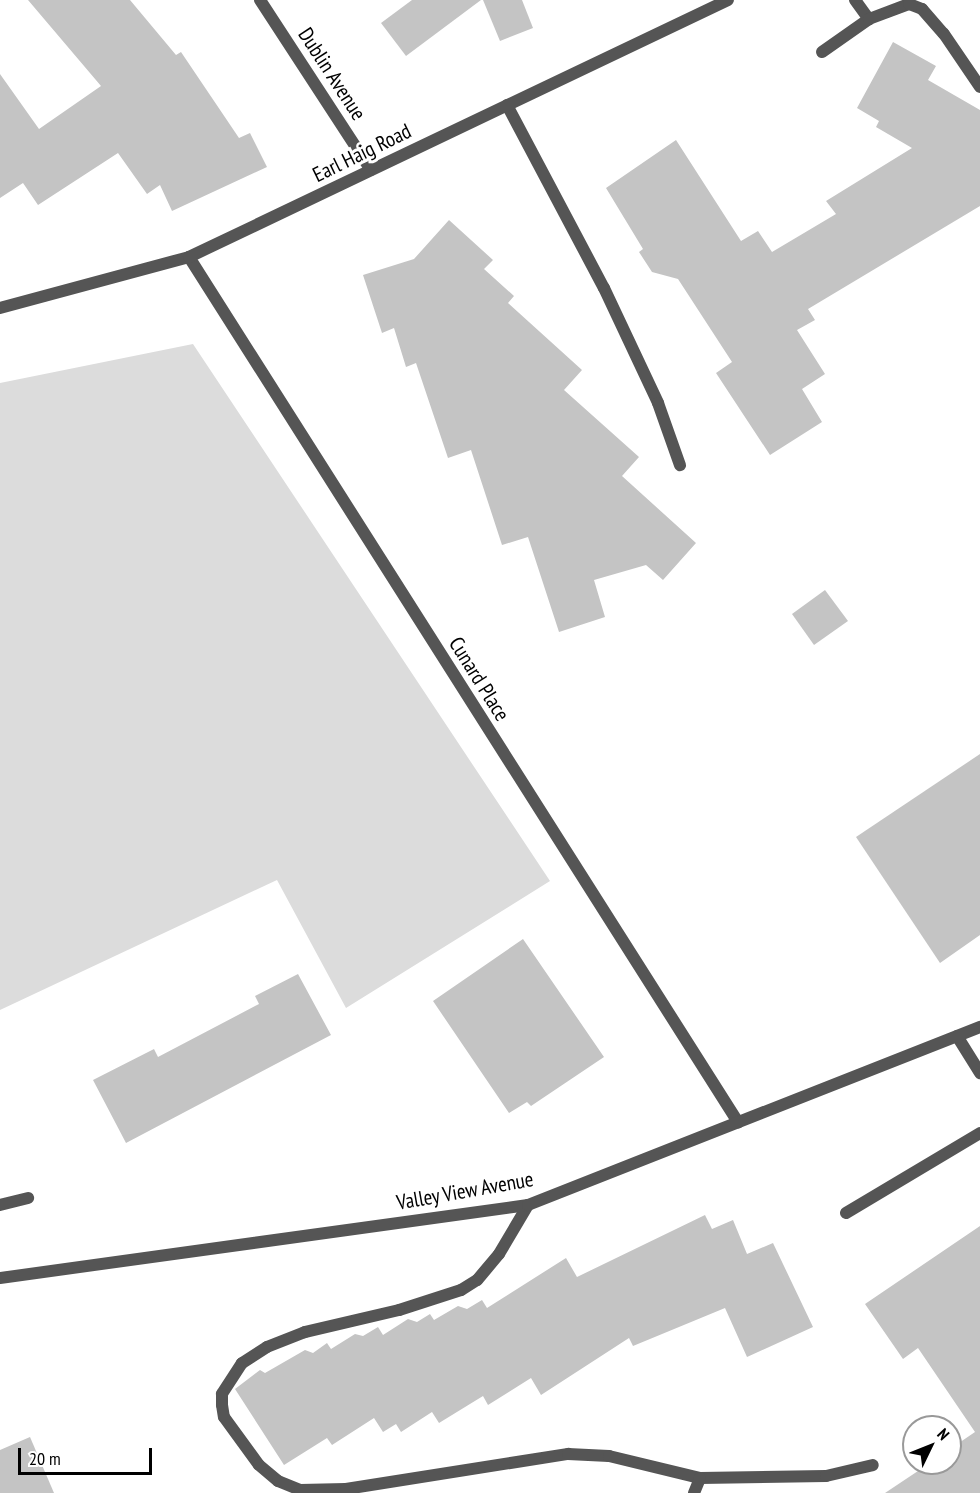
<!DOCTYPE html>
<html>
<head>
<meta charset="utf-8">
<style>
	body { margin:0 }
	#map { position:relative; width:980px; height:1493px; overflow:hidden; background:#fff; font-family:"PT Sans Narrow",sans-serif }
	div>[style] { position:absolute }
	.green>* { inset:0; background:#dcdcdc }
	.building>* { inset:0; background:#c4c4c4 }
	.service>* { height:12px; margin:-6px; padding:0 6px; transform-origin:6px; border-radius:6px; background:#555 }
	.minor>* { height:12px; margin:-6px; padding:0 6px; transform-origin:6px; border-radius:6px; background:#555 }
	span { translate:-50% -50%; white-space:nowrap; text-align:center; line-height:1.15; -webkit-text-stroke:6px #fff; paint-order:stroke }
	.street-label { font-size:21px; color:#000 }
	.north { position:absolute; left:902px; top:1415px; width:60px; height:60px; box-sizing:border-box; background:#fff; border:2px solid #999; border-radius:50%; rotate:47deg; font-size:16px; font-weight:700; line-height:24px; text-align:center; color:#000 }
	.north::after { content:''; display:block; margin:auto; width:21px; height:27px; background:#000; clip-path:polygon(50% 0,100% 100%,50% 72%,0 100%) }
	.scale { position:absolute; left:18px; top:1448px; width:134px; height:27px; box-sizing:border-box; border:3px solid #000; border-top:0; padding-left:8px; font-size:18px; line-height:21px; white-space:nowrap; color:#000; -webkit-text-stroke:4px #fff; paint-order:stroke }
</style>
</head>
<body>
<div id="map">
	<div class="green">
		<div style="clip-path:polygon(193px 344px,550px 881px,346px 1008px,277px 880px,0 1010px,0 383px)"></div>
	</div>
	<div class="building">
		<div style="clip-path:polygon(28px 0,130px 0,176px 55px,181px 52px,239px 138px,250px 133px,267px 167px,172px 211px,160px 185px,147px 194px,118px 153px,38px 205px,23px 183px,0 198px,0 74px,39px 129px,101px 86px)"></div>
		<div style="clip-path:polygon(412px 0,481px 0,406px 56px,381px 23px)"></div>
		<div style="clip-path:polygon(483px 0,522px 0,533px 28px,500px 41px)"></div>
		<div style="clip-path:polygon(893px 42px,936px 66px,928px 80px,980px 110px,980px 206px,808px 309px,815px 320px,797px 330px,825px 374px,802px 389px,822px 422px,770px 455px,716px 373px,732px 362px,678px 279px,652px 272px,639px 252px,643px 249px,606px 188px,676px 140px,741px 241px,758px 231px,772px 252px,836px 214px,826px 201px,912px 148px,876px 127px,879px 121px,857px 108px)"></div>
		<div style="clip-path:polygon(449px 220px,493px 260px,484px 269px,514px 296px,508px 303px,582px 370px,564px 390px,639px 457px,622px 476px,696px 543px,663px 580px,646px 565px,594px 580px,605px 617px,559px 632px,528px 537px,502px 545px,471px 450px,448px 458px,416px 363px,406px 367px,394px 328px,382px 333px,363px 275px,414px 259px)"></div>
		<div style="clip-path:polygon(825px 590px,848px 621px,814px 645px,792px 614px)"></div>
		<div style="clip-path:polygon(980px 754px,980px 935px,940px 963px,856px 837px)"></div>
		<div style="clip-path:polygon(523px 939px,604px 1057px,531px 1106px,527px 1102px,509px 1113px,433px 1001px)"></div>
		<div style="clip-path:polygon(298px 974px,331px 1035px,126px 1143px,93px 1080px,154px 1049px,158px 1057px,259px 1004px,255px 996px)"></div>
		<div style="clip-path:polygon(705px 1215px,712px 1229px,733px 1220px,747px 1254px,773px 1243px,813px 1327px,747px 1357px,725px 1308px,633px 1346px,629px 1338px,541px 1395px,531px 1378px,488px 1405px,483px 1396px,439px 1423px,432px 1412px,401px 1432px,396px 1424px,383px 1432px,374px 1418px,332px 1445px,327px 1438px,284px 1465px,235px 1389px,260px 1370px,265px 1373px,305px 1350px,313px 1353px,327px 1343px,331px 1349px,355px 1334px,363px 1336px,378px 1327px,383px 1335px,408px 1319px,417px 1322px,430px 1314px,434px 1320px,458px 1306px,467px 1309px,482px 1300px,487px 1308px,566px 1258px,577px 1277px)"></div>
		<div style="clip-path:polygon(980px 1226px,980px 1493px,885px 1493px,930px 1463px,950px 1463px,950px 1449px,975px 1432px,918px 1348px,903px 1359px,865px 1304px)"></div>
		<div style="clip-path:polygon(30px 1437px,54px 1493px,0 1493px,0 1450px)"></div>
	</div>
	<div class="service">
		<div style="left:855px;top:0;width:24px;rotate:54deg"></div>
		<div style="left:822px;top:52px;width:57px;rotate:-35.1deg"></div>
		<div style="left:869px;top:19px;width:43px;rotate:-20.6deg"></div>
		<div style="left:909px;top:4px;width:14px;rotate:21deg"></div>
		<div style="left:922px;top:9px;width:33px;rotate:49deg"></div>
		<div style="left:944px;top:34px;width:64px;rotate:55.8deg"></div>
		<div style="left:507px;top:105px;width:207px;rotate:62.1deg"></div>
		<div style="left:604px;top:288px;width:127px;rotate:64.8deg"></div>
		<div style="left:658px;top:403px;width:66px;rotate:70.5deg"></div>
		<div style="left:957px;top:1036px;width:44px;rotate:58.1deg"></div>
		<div style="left:0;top:1205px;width:29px;rotate:-14deg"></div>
		<div style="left:528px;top:1205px;width:57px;rotate:120.6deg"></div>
		<div style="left:499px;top:1254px;width:34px;rotate:130deg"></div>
		<div style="left:477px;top:1280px;width:19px;rotate:148deg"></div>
		<div style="left:461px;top:1290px;width:65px;rotate:162.1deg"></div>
		<div style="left:399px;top:1310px;width:97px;rotate:166.8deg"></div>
		<div style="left:305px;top:1332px;width:41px;rotate:158.5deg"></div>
		<div style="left:267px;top:1347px;width:30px;rotate:147deg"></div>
		<div style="left:242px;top:1363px;width:37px;rotate:123deg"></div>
		<div style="left:222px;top:1394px;width:11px;rotate:90deg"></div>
		<div style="left:222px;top:1405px;width:12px;rotate:81deg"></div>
		<div style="left:224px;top:1417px;width:59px;rotate:53.9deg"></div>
		<div style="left:259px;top:1465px;width:25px;rotate:40deg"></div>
		<div style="left:278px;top:1481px;width:24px;rotate:22deg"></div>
		<div style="left:300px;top:1490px;width:46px;rotate:-1.2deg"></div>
		<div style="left:346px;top:1489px;width:225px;rotate:-9deg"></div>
		<div style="left:568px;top:1454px;width:41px;rotate:2.8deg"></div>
		<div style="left:609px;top:1456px;width:94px;rotate:13.6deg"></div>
		<div style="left:700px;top:1478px;width:126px;rotate:-0.9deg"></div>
		<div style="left:826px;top:1476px;width:48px;rotate:-13.2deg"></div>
		<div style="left:846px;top:1213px;width:156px;rotate:-30.8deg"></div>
		<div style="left:694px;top:1493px;width:16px;rotate:-68deg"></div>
	</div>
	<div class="minor">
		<div style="left:260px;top:0;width:203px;rotate:56.9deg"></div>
		<div style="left:189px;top:257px;width:1025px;rotate:57.6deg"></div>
		<div style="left:0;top:308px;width:196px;rotate:-15.1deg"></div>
		<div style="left:189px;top:257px;width:597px;rotate:-25.49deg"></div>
		<div style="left:0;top:1278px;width:533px;rotate:-7.87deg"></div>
		<div style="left:528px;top:1205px;width:486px;rotate:-21.5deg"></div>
	</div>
	<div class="street-label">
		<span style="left:332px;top:74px;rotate:57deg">Dublin Avenue</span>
		<span style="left:362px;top:153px;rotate:-26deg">Earl Haig Road</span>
		<span style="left:479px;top:679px;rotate:58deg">Cunard Place</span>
		<span style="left:465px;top:1191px;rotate:-10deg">Valley View Avenue</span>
	</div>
	<div class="north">N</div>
	<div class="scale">20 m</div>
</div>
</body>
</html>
